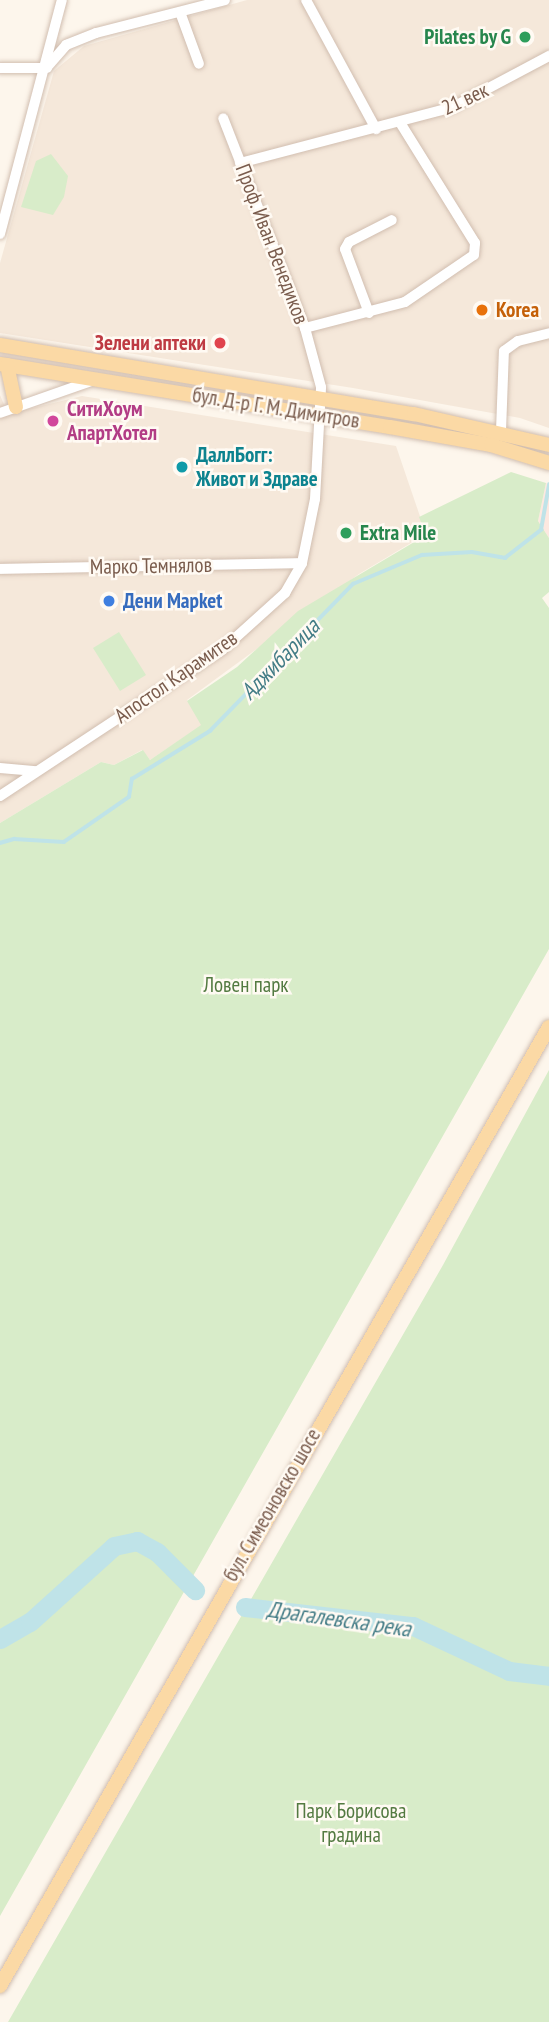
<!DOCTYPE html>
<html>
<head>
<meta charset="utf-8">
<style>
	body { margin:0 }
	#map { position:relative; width:549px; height:2022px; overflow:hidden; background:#fdf6ec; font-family:"PT Sans Narrow",sans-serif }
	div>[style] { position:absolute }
	.residential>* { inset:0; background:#f5e8da }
	.commercial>* { inset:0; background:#fde8e0 }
	.green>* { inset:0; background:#d8ecc9 }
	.stream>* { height:3.5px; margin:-1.75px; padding:0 1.75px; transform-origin:1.75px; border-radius:1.75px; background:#bfe3e8 }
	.river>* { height:19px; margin:-9.5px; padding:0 9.5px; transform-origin:9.5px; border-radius:9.5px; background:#bfe3e8 }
	.roads { filter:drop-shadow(0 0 2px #d1beb0) drop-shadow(0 0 2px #d1beb0) }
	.minor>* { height:10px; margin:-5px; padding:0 5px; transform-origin:5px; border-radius:5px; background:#fff }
	.major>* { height:14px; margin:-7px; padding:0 7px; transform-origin:7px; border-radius:7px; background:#fbd9a5 }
	.dots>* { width:19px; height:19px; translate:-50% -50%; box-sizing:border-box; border:4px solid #fffaf3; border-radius:50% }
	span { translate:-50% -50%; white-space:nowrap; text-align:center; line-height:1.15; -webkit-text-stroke:5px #fffaf3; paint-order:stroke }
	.leisure-label { font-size:21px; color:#27864d; font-weight:700 }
	.right { translate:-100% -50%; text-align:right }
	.left { translate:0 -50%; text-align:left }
	.street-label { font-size:21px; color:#7a5c4d }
	.food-label { font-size:21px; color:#c56008; font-weight:700 }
	.health-label { font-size:21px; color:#be3a42; font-weight:700 }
	.hotel-label { font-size:21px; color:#b23c85; font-weight:700 }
	.culture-label { font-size:21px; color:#0d838f; font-weight:700 }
	.shop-label { font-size:21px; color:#366cbe; font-weight:700 }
	.park-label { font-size:21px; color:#537a41 }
	.water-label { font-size:23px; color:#437c86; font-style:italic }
</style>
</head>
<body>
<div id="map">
	<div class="residential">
		<div style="clip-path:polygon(247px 0,549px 0,549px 428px,520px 418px,353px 388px,0 333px,0 263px,54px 71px,84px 46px)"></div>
		<div style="clip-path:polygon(0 395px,8px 414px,82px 396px,396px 446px,426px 534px,359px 574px,187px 700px,202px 725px,150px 760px,142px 750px,114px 765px,101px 762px,0 823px)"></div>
	</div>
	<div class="commercial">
		<div style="clip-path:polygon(546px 483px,549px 484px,549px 538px,538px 521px)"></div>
	</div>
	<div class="green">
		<div style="clip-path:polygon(51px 154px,68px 176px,64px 197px,53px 215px,21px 207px,36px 161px)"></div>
		<div style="clip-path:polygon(511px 472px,546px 483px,538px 521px,549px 538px,549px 592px,542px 598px,549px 608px,549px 949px,0 1916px,0 823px,101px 762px,114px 765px,143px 750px,150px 760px,201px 725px,187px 701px,237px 667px,298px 611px,426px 535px,419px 517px)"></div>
		<div style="clip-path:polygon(119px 632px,146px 675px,120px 691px,93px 648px)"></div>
		<div style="clip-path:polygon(549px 1070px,549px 2022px,8px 2022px,443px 1265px)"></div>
	</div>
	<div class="stream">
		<div style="left:0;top:843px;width:15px;rotate:-16deg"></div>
		<div style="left:14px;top:839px;width:50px;rotate:3.4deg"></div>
		<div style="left:64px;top:842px;width:79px;rotate:-34.7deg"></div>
		<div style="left:129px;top:797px;width:18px;rotate:-81deg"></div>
		<div style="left:132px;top:779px;width:92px;rotate:-31.6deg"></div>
		<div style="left:210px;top:731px;width:205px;rotate:-45.8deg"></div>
		<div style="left:353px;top:584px;width:75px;rotate:-22.8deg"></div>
		<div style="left:422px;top:555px;width:50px;rotate:-3.4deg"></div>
		<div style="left:472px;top:552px;width:34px;rotate:10deg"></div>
		<div style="left:505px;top:558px;width:46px;rotate:-37.9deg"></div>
		<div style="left:541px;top:530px;width:46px;rotate:-79.9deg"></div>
	</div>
	<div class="river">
		<div style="left:245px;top:1607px;width:169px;rotate:6.5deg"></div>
		<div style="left:413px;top:1626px;width:106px;rotate:25.1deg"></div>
		<div style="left:509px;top:1671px;width:40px;rotate:7.1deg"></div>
		<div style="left:0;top:1639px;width:34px;rotate:-30deg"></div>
		<div style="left:30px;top:1622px;width:113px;rotate:-42.1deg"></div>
		<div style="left:114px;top:1546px;width:24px;rotate:-12deg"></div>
		<div style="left:137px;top:1541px;width:23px;rotate:29deg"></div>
		<div style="left:157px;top:1552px;width:54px;rotate:45deg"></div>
	</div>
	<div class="roads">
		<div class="minor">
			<div style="left:306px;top:0;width:147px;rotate:61.5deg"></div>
			<div style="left:180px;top:12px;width:55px;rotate:69.9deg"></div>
			<div style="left:48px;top:66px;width:28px;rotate:-49deg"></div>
			<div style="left:66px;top:45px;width:32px;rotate:-22deg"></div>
			<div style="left:96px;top:33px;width:133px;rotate:-14.3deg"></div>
			<div style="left:0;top:68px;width:47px"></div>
			<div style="left:240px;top:163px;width:220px;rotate:-14.7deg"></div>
			<div style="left:453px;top:107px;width:109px;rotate:-28deg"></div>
			<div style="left:0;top:234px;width:242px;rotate:-75.2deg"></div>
			<div style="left:369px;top:313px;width:68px;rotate:-110.6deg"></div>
			<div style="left:345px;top:249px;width:8px;rotate:-60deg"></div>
			<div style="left:349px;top:242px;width:48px;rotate:-27.1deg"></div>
			<div style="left:305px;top:328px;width:103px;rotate:-14.6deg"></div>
			<div style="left:405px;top:302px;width:83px;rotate:-34.3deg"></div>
			<div style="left:474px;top:255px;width:12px;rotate:-85deg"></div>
			<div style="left:475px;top:243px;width:140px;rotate:-121.9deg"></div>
			<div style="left:0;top:413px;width:100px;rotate:-19.3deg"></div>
			<div style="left:501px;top:431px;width:80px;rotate:-87.9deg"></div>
			<div style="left:504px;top:351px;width:17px;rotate:-36deg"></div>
			<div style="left:518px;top:341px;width:32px;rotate:-14deg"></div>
			<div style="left:0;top:569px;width:302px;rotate:-1.1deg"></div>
			<div style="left:0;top:768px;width:36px;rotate:5deg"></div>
			<div style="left:0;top:796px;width:267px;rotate:-33.4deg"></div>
			<div style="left:223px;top:649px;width:84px;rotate:-42.1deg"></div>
			<div style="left:285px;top:593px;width:34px;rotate:-60deg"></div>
			<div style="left:302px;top:563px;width:65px;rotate:-78.5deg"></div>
			<div style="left:315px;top:499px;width:112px;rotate:-86.9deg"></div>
			<div style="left:321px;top:387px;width:61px;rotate:-105.2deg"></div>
			<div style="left:305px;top:328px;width:225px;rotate:-111.3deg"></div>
		</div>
		<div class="major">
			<div style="left:0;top:345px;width:420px;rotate:9.5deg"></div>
			<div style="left:414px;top:414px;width:139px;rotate:12.9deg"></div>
			<div style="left:0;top:364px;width:395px;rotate:9.2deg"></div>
			<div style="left:390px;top:427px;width:103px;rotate:10.1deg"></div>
			<div style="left:491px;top:445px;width:61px;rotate:17.2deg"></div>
			<div style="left:7px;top:365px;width:43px;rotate:77.9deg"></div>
			<div style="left:0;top:1986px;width:1105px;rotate:-60.21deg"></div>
		</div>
	</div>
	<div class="dots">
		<div style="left:525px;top:37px;background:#2e9e5b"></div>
		<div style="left:482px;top:310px;background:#e8710a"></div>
		<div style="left:220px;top:343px;background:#e0444e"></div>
		<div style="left:53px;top:421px;background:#d1479c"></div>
		<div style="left:182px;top:467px;background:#0f9aa8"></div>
		<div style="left:346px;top:533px;background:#2e9e5b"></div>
		<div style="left:109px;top:601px;background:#3f7fe0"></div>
	</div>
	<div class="leisure-label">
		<span class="right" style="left:511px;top:37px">Pilates by G</span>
		<span class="left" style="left:360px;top:533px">Extra Mile</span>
	</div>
	<div class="street-label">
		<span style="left:465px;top:99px;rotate:-25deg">21 век</span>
		<span style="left:272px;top:244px;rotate:69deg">Проф. Иван Венедиков</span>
		<span style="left:276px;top:408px;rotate:9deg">бул. Д-р Г. М. Димитров</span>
		<span style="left:151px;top:566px;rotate:-1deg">Марко Темнялов</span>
		<span style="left:176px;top:677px;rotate:-35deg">Апостол Карамитев</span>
		<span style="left:272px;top:1505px;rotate:-60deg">бул. Симеоновско шосе</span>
	</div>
	<div class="food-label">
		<span class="left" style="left:496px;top:310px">Korea</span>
	</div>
	<div class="health-label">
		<span class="right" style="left:206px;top:343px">Зелени аптеки</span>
	</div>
	<div class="hotel-label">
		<span class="left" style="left:67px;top:421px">СитиХоум<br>АпартХотел</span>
	</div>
	<div class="culture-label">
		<span class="left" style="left:196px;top:467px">ДаллБогг:<br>Живот и Здраве</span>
	</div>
	<div class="shop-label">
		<span class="left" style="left:123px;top:601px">Дени Mapket</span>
	</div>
	<div class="park-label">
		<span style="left:246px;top:985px">Ловен парк</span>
		<span style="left:351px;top:1823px">Парк Борисова<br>градина</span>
	</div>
	<div class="water-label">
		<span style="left:280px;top:659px;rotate:-46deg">Аджибарица</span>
		<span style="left:339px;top:1619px;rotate:8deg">Драгалевска река</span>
	</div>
</div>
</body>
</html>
